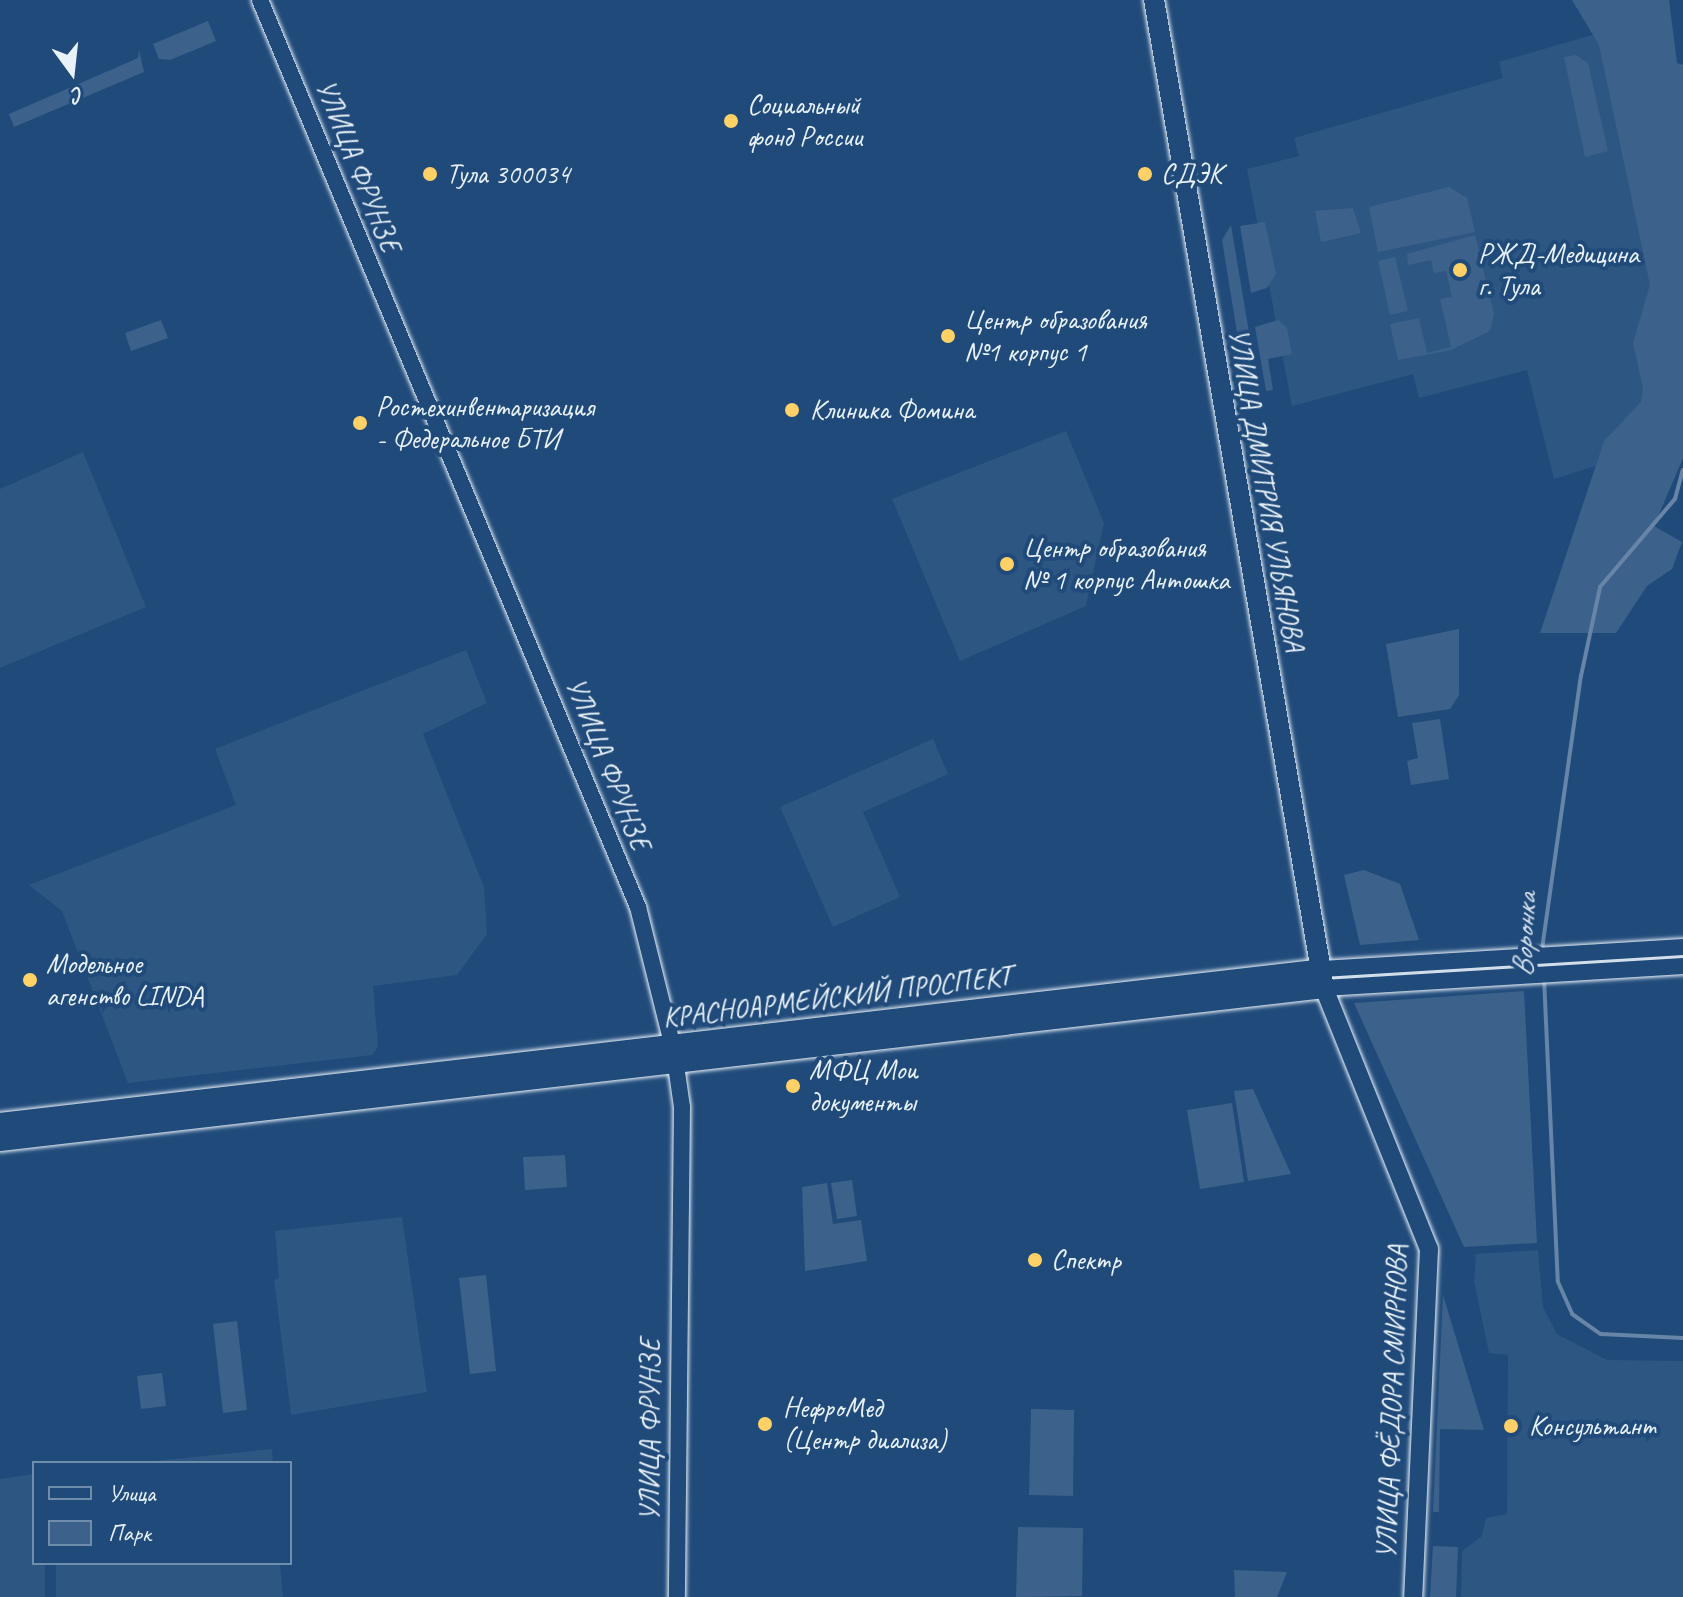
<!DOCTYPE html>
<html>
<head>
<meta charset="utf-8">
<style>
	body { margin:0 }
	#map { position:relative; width:1683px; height:1597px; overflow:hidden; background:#1f4a7a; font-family:Caveat,sans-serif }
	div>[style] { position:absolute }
	.built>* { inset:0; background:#2e5683 }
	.green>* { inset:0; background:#3c628c }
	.stream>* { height:4px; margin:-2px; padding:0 2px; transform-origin:2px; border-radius:2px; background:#6685a7 }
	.roads { filter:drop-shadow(0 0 2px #e8f1f8) drop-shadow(0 0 2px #e8f1f8) }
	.tertiary>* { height:16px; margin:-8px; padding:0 8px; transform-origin:8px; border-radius:8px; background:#1f4a7a }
	.secondary>* { height:18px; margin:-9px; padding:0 9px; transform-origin:9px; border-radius:9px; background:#1f4a7a }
	.primary>* { height:20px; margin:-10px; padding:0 10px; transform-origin:10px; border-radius:10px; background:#1f4a7a }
	.dots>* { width:22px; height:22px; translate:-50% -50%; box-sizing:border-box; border:4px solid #1f4a7a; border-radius:50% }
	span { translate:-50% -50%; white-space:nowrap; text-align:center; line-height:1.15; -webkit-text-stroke:8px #1f4a7a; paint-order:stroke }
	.poi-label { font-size:28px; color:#e8f1f8 }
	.left { translate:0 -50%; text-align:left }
	.street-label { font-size:28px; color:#e8f1f8 }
	.water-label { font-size:30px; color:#d4e1ec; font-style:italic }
	.legend { position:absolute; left:32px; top:1461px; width:260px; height:104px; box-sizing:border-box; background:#1f4a7a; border:2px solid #6f8dac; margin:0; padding:10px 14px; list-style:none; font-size:24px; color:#e8f1f8 }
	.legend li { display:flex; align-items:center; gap:16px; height:40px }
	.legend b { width:40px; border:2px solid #6f8dac }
	.north { position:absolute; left:32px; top:32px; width:80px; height:80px; -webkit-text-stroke:6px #1f4a7a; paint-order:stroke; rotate:165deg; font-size:22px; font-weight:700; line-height:32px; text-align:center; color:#e8f1f8 }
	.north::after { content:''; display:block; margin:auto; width:28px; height:36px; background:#e8f1f8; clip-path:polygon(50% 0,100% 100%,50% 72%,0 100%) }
</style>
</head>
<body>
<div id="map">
	<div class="built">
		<div style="clip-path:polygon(1599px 33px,1682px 388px,1634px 454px,1554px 479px,1527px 370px,1419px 398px,1413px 374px,1292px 406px,1247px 169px,1299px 156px,1294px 138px,1503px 78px,1499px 62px)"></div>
		<div style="clip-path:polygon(1066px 431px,1104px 523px,1086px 606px,960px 661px,892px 499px)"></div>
		<div style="clip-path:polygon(83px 452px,146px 607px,0 668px,0 489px)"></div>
		<div style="clip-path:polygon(466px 650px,487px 703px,423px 734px,484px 887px,487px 934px,457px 975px,373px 986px,378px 1047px,372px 1055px,128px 1083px,62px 911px,29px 885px,236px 805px,215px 749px)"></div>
		<div style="clip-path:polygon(933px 739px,948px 774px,863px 812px,900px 897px,833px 927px,780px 807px)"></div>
		<div style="clip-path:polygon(402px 1217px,427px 1392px,291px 1415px,274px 1280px,279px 1278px,275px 1231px)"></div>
		<div style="clip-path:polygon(1538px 1250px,1543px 1307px,1557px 1334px,1607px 1360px,1683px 1361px,1683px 1597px,1461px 1597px,1462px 1551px,1482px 1536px,1486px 1518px,1507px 1514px,1508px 1355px,1489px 1353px,1474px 1281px,1476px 1254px)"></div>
		<div style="clip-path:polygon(272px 1449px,273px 1463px,135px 1463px)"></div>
		<div style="clip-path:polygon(34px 1474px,34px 1563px,45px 1563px,45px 1597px,0 1597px,0 1479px)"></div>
		<div style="clip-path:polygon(56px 1563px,280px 1563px,283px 1597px,56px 1597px)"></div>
	</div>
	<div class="green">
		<div style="clip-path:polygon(1572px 0,1669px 0,1677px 63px,1683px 65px,1683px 458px,1654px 526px,1682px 542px,1672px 569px,1647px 586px,1616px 633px,1540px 633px,1604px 441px,1641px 402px,1643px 388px,1633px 343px,1650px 285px,1599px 45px)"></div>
		<div style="clip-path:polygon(208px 21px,216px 41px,170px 60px,159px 59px,153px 44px)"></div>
		<div style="clip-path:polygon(139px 50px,144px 72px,14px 127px,9px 114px,138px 58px)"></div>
		<div style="clip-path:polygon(1576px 55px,1588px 63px,1608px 151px,1585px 157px,1564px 57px)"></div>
		<div style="clip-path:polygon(1449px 187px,1467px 198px,1475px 232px,1378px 252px,1369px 207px)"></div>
		<div style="clip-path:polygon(1353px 208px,1361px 233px,1321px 242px,1315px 211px)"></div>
		<div style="clip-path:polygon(1265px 222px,1276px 274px,1267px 288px,1251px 293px,1240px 226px)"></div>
		<div style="clip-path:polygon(1231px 225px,1259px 392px,1246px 388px,1222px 240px)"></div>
		<div style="clip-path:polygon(1475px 235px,1494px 314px,1490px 331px,1451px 350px,1398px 360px,1390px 324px,1419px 318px,1427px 353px,1451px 347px,1440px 299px,1452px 297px,1446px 271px,1434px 273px,1431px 260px,1408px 265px,1407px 254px)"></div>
		<div style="clip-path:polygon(1395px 257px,1408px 311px,1390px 315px,1378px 261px)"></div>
		<div style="clip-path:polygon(161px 320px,168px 338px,131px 351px,125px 333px)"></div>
		<div style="clip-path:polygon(1278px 320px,1287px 328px,1292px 354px,1268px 359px,1273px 390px,1266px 391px,1255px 327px)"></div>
		<div style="clip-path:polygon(1459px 629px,1459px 695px,1450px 709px,1398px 717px,1386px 644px)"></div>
		<div style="clip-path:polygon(1440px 719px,1449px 779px,1411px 785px,1407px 761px,1418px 758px,1412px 723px)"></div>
		<div style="clip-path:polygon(1364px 870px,1400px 884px,1419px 940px,1360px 945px,1344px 875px)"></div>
		<div style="clip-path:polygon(1524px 991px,1537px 1243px,1464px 1247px,1354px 1003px)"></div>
		<div style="clip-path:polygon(1253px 1089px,1291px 1174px,1248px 1181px,1234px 1091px)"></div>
		<div style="clip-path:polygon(1232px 1103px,1244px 1182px,1200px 1189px,1187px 1110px)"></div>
		<div style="clip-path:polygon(565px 1155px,567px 1187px,525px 1190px,523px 1157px)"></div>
		<div style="clip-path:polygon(852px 1180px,857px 1216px,837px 1219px,831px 1183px)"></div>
		<div style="clip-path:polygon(827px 1183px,833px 1224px,861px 1220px,867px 1261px,805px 1271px,802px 1187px)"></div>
		<div style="clip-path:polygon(486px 1275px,496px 1371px,470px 1374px,459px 1278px)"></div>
		<div style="clip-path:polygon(1443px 1295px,1484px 1430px,1440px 1429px,1439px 1512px,1433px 1512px)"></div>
		<div style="clip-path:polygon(237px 1321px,247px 1410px,223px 1413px,213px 1324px)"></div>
		<div style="clip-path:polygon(162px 1373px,166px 1406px,141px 1409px,137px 1376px)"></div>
		<div style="clip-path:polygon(1031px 1409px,1074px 1410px,1073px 1496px,1029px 1495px)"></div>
		<div style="clip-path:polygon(1018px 1527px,1083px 1528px,1082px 1596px,1016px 1597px)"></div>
		<div style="clip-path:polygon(1433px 1546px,1458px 1547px,1456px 1597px,1430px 1597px)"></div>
		<div style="clip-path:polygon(1234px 1570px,1287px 1572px,1277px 1597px,1235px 1597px)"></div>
	</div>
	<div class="stream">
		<div style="left:1542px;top:949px;width:276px;rotate:-81.9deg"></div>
		<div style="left:1581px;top:676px;width:91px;rotate:-77.9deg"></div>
		<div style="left:1600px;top:587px;width:116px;rotate:-49.6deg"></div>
		<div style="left:1675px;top:499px;width:30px;rotate:-75deg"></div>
		<div style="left:1544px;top:978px;width:304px;rotate:87.4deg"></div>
		<div style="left:1558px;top:1282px;width:35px;rotate:66deg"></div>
		<div style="left:1572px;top:1314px;width:35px;rotate:35deg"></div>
		<div style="left:1601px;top:1334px;width:82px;rotate:2.8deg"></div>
	</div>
	<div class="roads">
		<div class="tertiary">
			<div style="left:260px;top:0;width:983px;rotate:67.38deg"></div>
			<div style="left:638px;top:907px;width:140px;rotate:76deg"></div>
			<div style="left:1322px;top:969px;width:362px;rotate:-3.5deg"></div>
			<div style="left:1324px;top:988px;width:360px;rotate:-3.5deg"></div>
			<div style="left:676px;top:1065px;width:42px;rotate:81.9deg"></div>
			<div style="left:682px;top:1107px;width:490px;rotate:90.6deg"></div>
		</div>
		<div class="secondary">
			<div style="left:1324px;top:988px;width:281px;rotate:68.1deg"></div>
			<div style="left:1429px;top:1249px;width:348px;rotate:92.6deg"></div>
		</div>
		<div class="primary">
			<div style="left:0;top:1123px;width:1331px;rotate:-6.64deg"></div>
			<div style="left:0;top:1141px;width:1333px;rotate:-6.59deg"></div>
			<div style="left:1324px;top:988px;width:1003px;rotate:-99.76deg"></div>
		</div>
	</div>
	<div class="dots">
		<div style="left:731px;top:121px;background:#ffd166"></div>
		<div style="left:430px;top:174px;background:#ffd166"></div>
		<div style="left:1145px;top:174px;background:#ffd166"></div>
		<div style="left:1460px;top:270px;background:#ffd166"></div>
		<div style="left:948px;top:336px;background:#ffd166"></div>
		<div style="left:792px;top:410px;background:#ffd166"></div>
		<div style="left:360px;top:423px;background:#ffd166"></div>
		<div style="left:1007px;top:564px;background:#ffd166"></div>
		<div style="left:30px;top:980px;background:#ffd166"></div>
		<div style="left:793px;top:1086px;background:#ffd166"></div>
		<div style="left:1035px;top:1260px;background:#ffd166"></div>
		<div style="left:765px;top:1424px;background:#ffd166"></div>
		<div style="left:1511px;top:1426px;background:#ffd166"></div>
	</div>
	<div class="poi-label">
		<span class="left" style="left:747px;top:121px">Социальный<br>фонд России</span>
		<span class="left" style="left:446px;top:174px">Тула 300034</span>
		<span class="left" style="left:1161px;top:174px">СДЭК</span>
		<span class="left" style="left:1478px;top:270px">РЖД-Медицина<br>г. Тула</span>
		<span class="left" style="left:964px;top:336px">Центр образования<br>№1 корпус 1</span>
		<span class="left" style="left:376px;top:423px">Ростехинвентаризация<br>- Федеральное БТИ</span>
		<span class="left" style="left:810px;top:410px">Клиника Фомина</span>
		<span class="left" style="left:1023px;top:564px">Центр образования<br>№ 1 корпус Антошка</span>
		<span class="left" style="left:46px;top:980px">Модельное<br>агенство LINDA</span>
		<span class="left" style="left:809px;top:1086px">МФЦ Мои<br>документы</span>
		<span class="left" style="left:1051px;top:1260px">Спектр</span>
		<span class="left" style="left:783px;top:1424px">НефроМед<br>(Центр диализа)</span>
		<span class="left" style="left:1529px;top:1426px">Консультант</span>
	</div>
	<div class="street-label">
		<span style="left:358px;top:166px;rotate:68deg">УЛИЦА ФРУНЗЕ</span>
		<span style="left:1266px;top:490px;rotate:80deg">УЛИЦА ДМИТРИЯ УЛЬЯНОВА</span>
		<span style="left:608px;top:764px;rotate:68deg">УЛИЦА ФРУНЗЕ</span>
		<span style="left:837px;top:997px;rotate:-7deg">КРАСНОАРМЕЙСКИЙ ПРОСПЕКТ</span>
		<span style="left:1392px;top:1402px;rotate:-88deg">УЛИЦА ФЁДОРА СМИРНОВА</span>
		<span style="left:650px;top:1430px;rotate:-90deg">УЛИЦА ФРУНЗЕ</span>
	</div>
	<div class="water-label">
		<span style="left:1524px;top:935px;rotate:-87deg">Воронка</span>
	</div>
	<ul class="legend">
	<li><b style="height:10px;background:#1f4a7a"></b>Улица</li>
	<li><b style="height:22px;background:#3c628c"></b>Парк</li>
	</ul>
	<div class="north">С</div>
</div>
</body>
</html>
